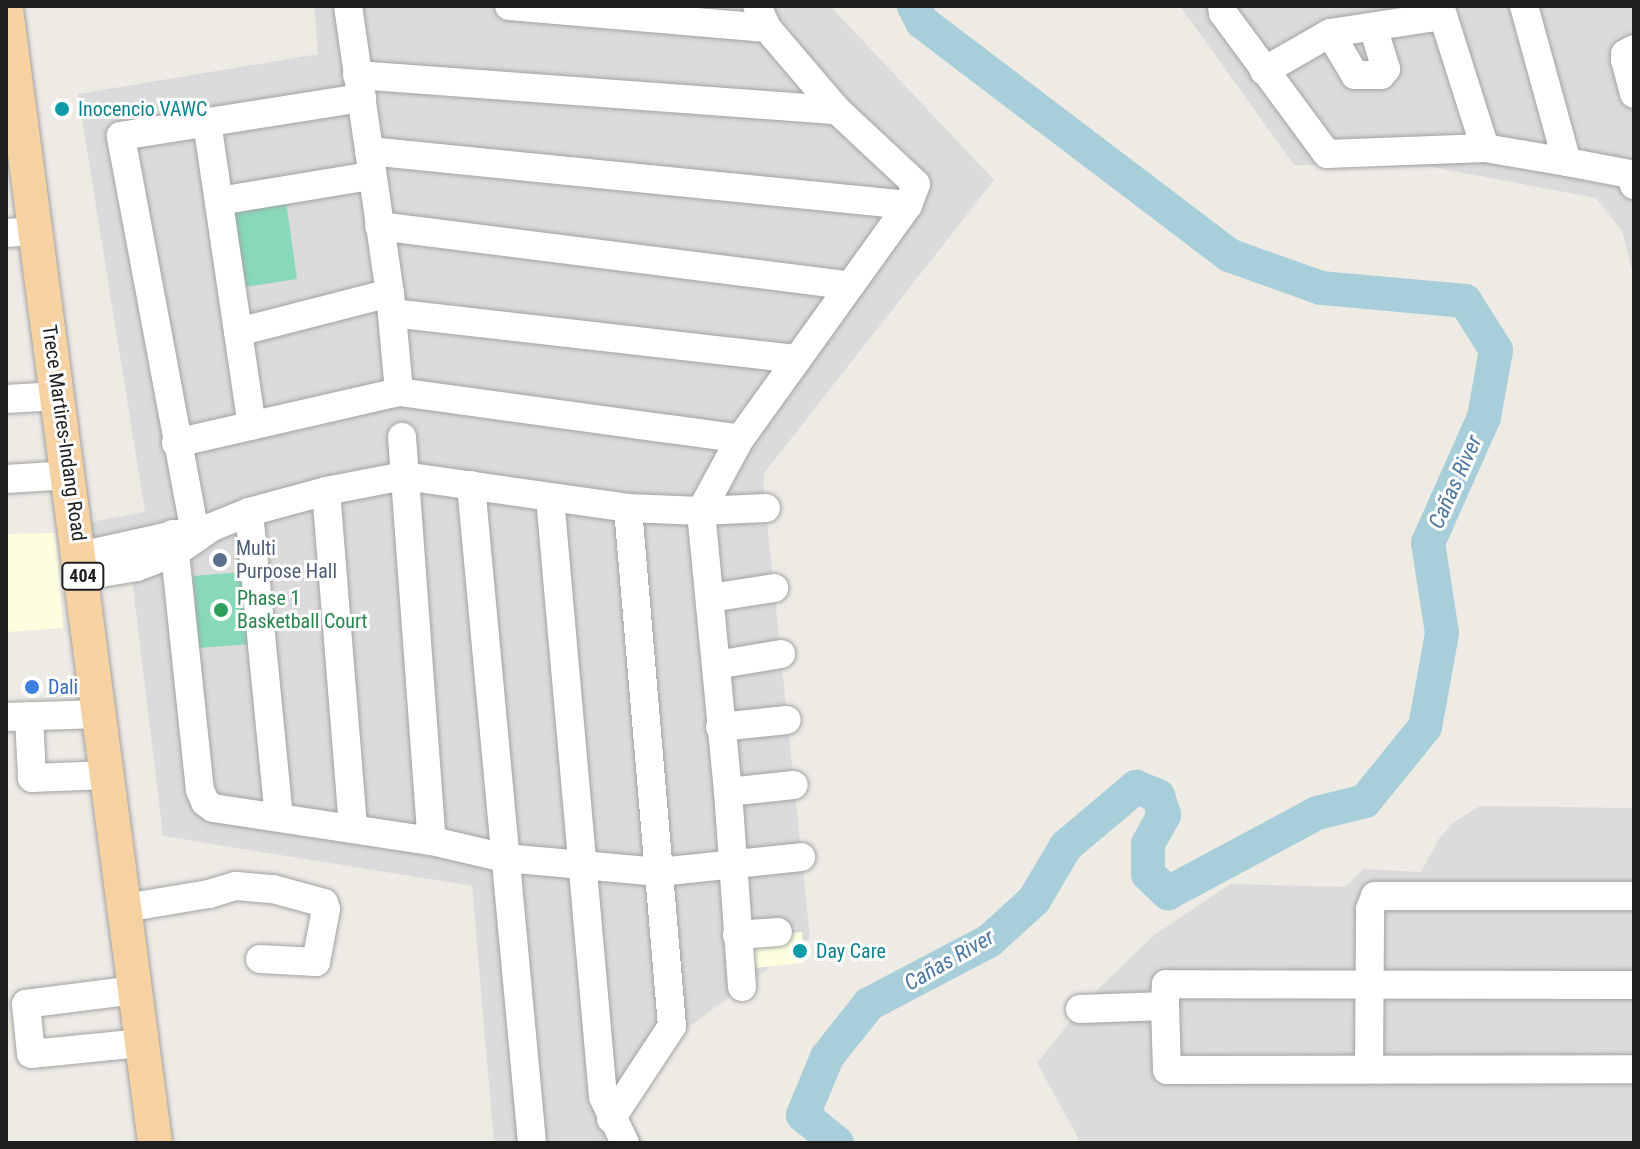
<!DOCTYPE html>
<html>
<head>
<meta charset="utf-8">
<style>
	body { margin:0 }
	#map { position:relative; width:1640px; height:1149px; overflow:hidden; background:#eeebe5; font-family:"Roboto Condensed",sans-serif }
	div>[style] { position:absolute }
	.residential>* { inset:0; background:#dcdbdb }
	.education>* { inset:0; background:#fdfddf }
	.pitch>* { inset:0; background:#88d8ba }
	.river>* { height:34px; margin:-17px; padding:0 17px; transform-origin:17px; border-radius:17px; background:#a8ced9 }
	.roads { filter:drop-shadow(0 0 2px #a2a2a2) drop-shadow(0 0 2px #a2a2a2) }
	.minor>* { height:28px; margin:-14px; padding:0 14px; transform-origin:14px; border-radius:14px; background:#fff }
	.major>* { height:34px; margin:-17px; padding:0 17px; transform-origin:17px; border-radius:17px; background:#f6d2a3 }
	.dots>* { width:22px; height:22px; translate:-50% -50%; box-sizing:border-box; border:4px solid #fff; border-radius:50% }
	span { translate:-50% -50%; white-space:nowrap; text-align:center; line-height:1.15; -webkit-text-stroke:6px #fff; paint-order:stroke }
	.shield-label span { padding:2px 6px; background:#fff; border:2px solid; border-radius:6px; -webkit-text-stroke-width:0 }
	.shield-label { font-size:18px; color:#1e1e1e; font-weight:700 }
	.culture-label { font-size:20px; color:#0d838f }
	.left { translate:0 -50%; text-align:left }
	.street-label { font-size:20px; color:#1e1e1e }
	.service-label { font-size:20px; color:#4e5e75 }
	.leisure-label { font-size:20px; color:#27864d }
	.shop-label { font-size:20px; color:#366cbe }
	.water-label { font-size:22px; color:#4e77a0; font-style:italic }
	.frame { position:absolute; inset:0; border:8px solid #1e1e1e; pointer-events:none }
</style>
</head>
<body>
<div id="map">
	<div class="residential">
		<div style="clip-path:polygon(314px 6px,830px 6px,994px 180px,765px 472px,763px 483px,810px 938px,683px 1031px,624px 1110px,645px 1143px,494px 1143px,472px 886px,163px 836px,132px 579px,101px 585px,91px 522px,145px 512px,78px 94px,318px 54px)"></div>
		<div style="clip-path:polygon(1180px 6px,1634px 6px,1634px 279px,1622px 231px,1596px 198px,1432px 167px,1294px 165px)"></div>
		<div style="clip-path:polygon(1480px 806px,1634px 808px,1634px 1143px,1081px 1143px,1037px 1063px,1089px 998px,1153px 936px,1230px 884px,1346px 887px,1363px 869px,1421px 872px,1440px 837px,1454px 822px)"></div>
	</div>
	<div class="education">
		<div style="clip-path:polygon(55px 533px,63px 628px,6px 632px,6px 534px)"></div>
		<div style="clip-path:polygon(802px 932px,804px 963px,743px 969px,741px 937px)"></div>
	</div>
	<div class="pitch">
		<div style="clip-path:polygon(286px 201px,297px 279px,244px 287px,233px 208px)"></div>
		<div style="clip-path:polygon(244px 572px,250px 644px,199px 648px,193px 576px)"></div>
	</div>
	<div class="river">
		<div style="left:837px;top:1143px;width:44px;rotate:-140.5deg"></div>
		<div style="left:803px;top:1115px;width:63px;rotate:-67.5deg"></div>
		<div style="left:827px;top:1057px;width:68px;rotate:-51.6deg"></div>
		<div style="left:869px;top:1004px;width:136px;rotate:-27.7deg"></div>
		<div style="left:989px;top:941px;width:61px;rotate:-42.3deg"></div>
		<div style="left:1034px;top:900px;width:63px;rotate:-59.3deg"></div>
		<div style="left:1066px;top:846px;width:92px;rotate:-40.1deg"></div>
		<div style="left:1136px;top:787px;width:24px;rotate:22deg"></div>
		<div style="left:1158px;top:796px;width:20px;rotate:72deg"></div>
		<div style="left:1164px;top:815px;width:33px;rotate:119deg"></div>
		<div style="left:1148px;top:844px;width:30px;rotate:90deg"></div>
		<div style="left:1148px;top:874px;width:28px;rotate:44deg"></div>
		<div style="left:1168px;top:893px;width:169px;rotate:-28.2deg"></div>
		<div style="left:1317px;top:813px;width:49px;rotate:-14deg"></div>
		<div style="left:1365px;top:801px;width:95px;rotate:-51deg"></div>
		<div style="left:1425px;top:727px;width:96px;rotate:-79.7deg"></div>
		<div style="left:1442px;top:633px;width:91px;rotate:-98.8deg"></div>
		<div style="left:1428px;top:543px;width:138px;rotate:-66deg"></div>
		<div style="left:1484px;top:417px;width:68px;rotate:-79.8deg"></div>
		<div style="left:1496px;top:350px;width:58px;rotate:-122.3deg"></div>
		<div style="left:1465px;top:301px;width:145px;rotate:-174.8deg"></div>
		<div style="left:1321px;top:288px;width:98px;rotate:-160.3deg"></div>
		<div style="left:1229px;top:255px;width:385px;rotate:-142.8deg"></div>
		<div style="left:922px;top:22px;width:18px;rotate:-117deg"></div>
	</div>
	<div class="roads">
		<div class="minor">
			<div style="left:348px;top:6px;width:290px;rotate:81.7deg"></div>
			<div style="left:390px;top:293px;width:99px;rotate:84.8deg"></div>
			<div style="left:509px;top:6px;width:259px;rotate:4.9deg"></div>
			<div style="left:1222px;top:6px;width:7px;rotate:82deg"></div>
			<div style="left:1223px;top:13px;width:175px;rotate:53.6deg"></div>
			<div style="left:1327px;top:154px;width:158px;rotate:-2.2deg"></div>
			<div style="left:1485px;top:148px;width:83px;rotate:9.7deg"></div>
			<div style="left:1440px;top:6px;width:149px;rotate:72.4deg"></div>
			<div style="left:1524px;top:6px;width:162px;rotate:74.6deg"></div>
			<div style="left:1567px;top:162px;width:64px;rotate:10.8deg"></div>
			<div style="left:1630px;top:174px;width:12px;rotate:70deg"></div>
			<div style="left:1330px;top:33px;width:49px;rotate:59.2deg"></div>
			<div style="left:1355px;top:75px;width:26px"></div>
			<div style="left:1381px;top:75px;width:8px;rotate:-50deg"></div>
			<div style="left:1386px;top:69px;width:44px;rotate:-107.2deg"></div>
			<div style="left:1634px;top:49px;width:10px;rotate:151deg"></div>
			<div style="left:1625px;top:54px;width:6px;rotate:90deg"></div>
			<div style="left:1625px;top:60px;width:35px;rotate:75deg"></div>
			<div style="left:1264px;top:71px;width:76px;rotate:-29.9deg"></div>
			<div style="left:1330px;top:33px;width:114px;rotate:-8.6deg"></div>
			<div style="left:357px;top:75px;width:481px;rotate:4.2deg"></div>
			<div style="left:207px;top:122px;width:307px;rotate:81.6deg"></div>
			<div style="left:369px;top:151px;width:542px;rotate:5.72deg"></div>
			<div style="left:219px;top:201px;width:153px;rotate:-9.4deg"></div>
			<div style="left:379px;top:226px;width:473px;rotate:7.2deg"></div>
			<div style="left:6px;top:233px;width:31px;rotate:-4deg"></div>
			<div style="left:392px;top:313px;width:408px;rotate:6.5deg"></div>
			<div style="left:238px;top:332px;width:157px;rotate:-14.4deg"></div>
			<div style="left:6px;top:399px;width:53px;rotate:-3.2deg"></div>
			<div style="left:402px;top:437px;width:405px;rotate:85.8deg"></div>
			<div style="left:176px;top:443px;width:229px;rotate:-12.9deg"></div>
			<div style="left:399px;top:392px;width:344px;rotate:7.8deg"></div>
			<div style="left:6px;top:479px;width:64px;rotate:-3.6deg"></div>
			<div style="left:471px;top:485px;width:661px;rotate:84.7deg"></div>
			<div style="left:326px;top:491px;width:339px;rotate:85.4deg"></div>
			<div style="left:550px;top:498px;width:601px;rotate:84.94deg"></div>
			<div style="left:603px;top:1097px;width:51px;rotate:64.4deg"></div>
			<div style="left:249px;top:512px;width:306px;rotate:84.4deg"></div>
			<div style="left:173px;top:534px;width:257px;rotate:84deg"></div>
			<div style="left:200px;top:790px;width:13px;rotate:67deg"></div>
			<div style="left:205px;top:802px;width:10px;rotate:37deg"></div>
			<div style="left:213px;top:808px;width:221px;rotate:8.6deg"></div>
			<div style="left:432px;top:841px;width:75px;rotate:13.1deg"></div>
			<div style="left:505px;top:858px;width:155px;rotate:5.2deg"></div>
			<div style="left:659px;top:872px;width:143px;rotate:-6deg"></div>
			<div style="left:196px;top:538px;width:409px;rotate:-100.6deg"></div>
			<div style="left:121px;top:136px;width:244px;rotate:-9deg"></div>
			<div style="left:80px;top:556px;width:115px;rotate:-12.6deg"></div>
			<div style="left:83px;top:576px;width:55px;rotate:-9.5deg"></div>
			<div style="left:137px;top:567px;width:42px;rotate:-21deg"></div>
			<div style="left:176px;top:552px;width:44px;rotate:-34.8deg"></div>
			<div style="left:212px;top:527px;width:40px;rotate:-22deg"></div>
			<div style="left:249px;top:512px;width:80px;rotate:-15.3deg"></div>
			<div style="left:326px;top:491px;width:79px;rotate:-10.9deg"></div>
			<div style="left:404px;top:476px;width:226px;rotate:8.1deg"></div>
			<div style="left:628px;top:508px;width:73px;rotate:2.4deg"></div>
			<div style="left:701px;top:511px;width:65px;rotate:-2.6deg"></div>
			<div style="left:711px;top:598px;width:64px;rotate:-9deg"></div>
			<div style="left:716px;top:665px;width:66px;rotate:-9.6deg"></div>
			<div style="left:29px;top:716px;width:62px;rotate:87.2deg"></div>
			<div style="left:32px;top:778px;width:76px;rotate:-2.3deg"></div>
			<div style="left:6px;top:717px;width:94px;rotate:-1.8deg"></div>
			<div style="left:720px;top:727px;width:67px;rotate:-6deg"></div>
			<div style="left:728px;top:792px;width:66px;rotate:-6.1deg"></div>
			<div style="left:125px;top:908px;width:85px;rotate:-9.5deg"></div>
			<div style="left:209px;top:894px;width:28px;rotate:-17deg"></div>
			<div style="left:236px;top:886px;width:37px;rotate:5deg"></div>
			<div style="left:273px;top:889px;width:53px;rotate:15.4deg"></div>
			<div style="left:324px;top:903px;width:6px;rotate:72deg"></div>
			<div style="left:326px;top:909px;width:54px;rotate:100.7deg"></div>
			<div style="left:316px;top:962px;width:56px;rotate:-176.9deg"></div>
			<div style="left:737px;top:935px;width:41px;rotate:-4.2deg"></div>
			<div style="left:1634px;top:985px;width:468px;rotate:-179.9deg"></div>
			<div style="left:1166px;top:984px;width:22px;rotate:93deg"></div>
			<div style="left:1165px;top:1006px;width:64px;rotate:88.2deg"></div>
			<div style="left:1167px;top:1070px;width:467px;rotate:-0.1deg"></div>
			<div style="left:742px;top:987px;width:196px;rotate:-94.1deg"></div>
			<div style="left:728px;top:792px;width:282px;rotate:-95.5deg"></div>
			<div style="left:701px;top:511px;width:82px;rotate:-61.6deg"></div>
			<div style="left:740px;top:439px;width:288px;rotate:-54.3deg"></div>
			<div style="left:908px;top:205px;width:22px;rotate:-69deg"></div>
			<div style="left:916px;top:184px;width:108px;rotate:-136.9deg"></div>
			<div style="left:837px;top:110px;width:108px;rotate:-130.5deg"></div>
			<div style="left:767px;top:28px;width:24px;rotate:-114deg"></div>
			<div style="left:135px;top:990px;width:110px;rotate:172.7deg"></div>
			<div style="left:26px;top:1004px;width:50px;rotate:84.3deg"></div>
			<div style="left:31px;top:1054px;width:112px;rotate:-5.7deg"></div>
			<div style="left:1080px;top:1009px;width:85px;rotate:-2deg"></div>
			<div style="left:1369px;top:1069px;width:160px;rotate:-89.6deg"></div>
			<div style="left:1370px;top:909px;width:14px;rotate:-69deg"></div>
			<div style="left:1375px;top:896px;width:259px"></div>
			<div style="left:611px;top:1119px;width:111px;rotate:-56.7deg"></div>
			<div style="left:672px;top:1026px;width:520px;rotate:-94.86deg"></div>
		</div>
		<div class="major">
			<div style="left:6px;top:9px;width:1144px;rotate:82.51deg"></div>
		</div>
	</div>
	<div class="dots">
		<div style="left:62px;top:109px;background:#0f9aa8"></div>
		<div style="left:220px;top:560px;background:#5c6f8a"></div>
		<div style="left:221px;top:610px;background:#2e9e5b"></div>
		<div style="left:32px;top:687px;background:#3f7fe0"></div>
		<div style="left:800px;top:951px;background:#0f9aa8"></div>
	</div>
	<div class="shield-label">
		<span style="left:83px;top:576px">404</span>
	</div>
	<div class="culture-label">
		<span class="left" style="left:78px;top:109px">Inocencio VAWC</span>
		<span class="left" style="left:816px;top:951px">Day Care</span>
	</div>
	<div class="street-label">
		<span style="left:64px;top:433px;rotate:82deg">Trece Martires-Indang Road</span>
	</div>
	<div class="service-label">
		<span class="left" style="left:236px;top:560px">Multi<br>Purpose Hall</span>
	</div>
	<div class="leisure-label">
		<span class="left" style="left:237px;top:610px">Phase 1<br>Basketball Court</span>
	</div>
	<div class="shop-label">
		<span class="left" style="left:48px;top:687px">Dali</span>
	</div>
	<div class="water-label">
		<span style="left:1455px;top:482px;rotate:-66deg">Cañas River</span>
		<span style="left:949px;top:960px;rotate:-30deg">Cañas River</span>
	</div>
	<div class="frame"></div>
</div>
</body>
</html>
